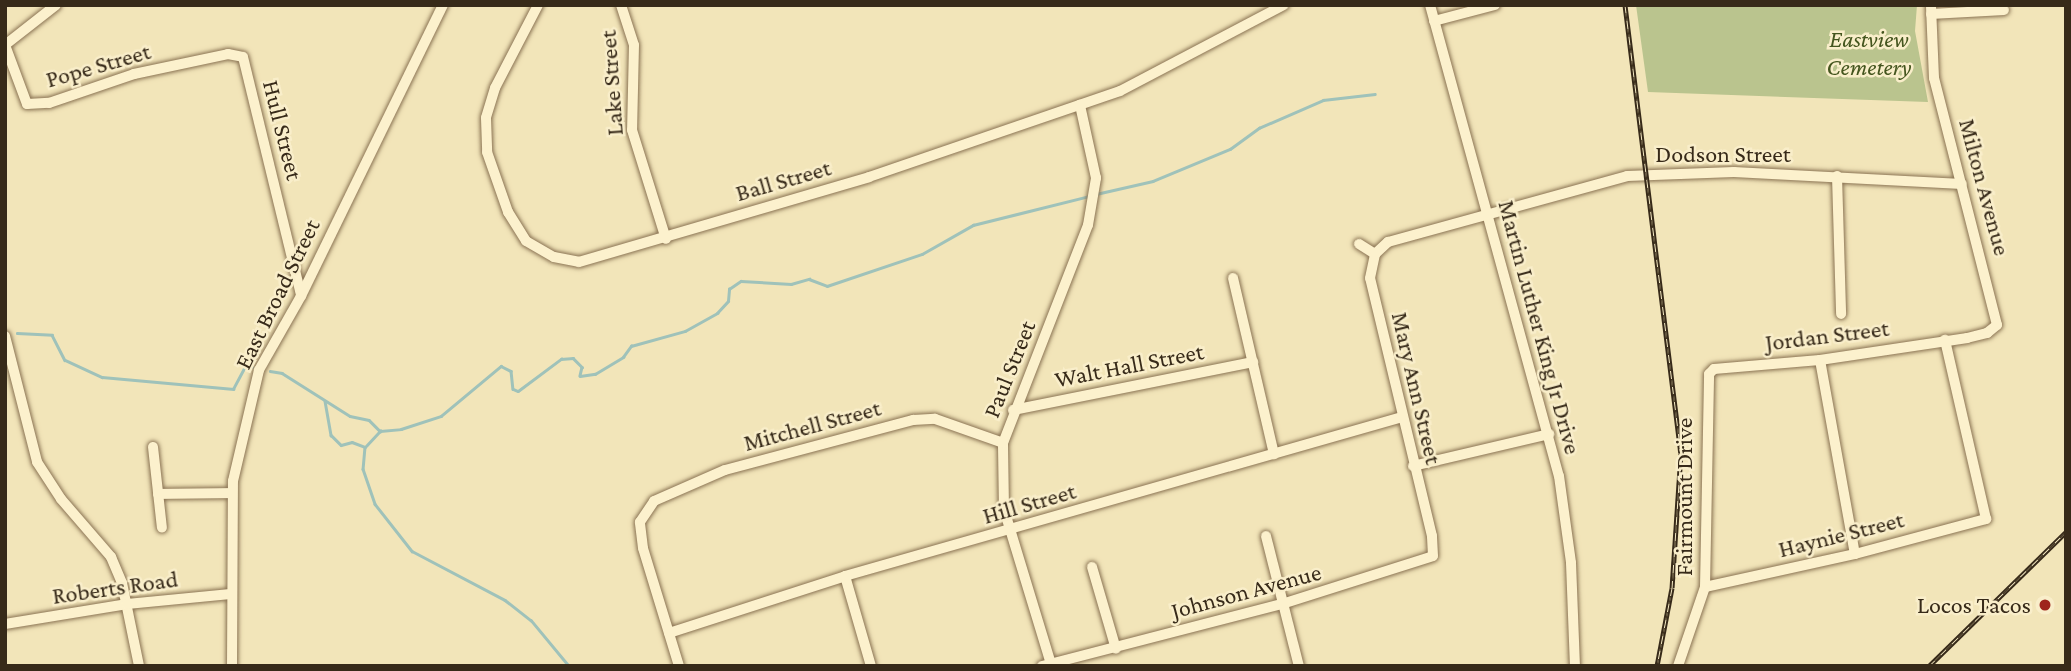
<!DOCTYPE html>
<html>
<head>
<meta charset="utf-8">
<style>
	body { margin:0 }
	#map { position:relative; width:2071px; height:671px; overflow:hidden; background:#f2e5b9; font-family:"Crimson Pro",serif }
	div>[style] { position:absolute }
	.cemetery>* { inset:0; background:#bac48e }
	.stream>* { height:2.5px; margin:-1.25px; padding:0 1.25px; transform-origin:1.25px; border-radius:1.25px; background:#9fc2ba }
	.roads { filter:drop-shadow(0 0 2px #8a7353) drop-shadow(0 0 2px #8a7353) }
	.minor>* { height:10px; margin:-5px; padding:0 5px; transform-origin:5px; border-radius:5px; background:#fcf1cd }
	.rail>* { height:5px; margin-top:-2.5px; transform-origin:0; background:repeating-linear-gradient(90deg,#f9eeca 0 8px,#372a19 0 16px); box-sizing:border-box; border-block:2px solid #372a19 }
	.dots>* { width:19px; height:19px; translate:-50% -50%; box-sizing:border-box; border:4px solid #f9eeca; border-radius:50% }
	span { translate:-50% -50%; white-space:nowrap; text-align:center; line-height:1.15; -webkit-text-stroke:5px #f9eeca; paint-order:stroke }
	.park-label { font-size:24px; color:#44551e; font-style:italic }
	.street-label { font-size:24px; color:#372a19 }
	.poi-label { font-size:24px; color:#372a19 }
	.right { translate:-100% -50%; text-align:right }
	.frame { position:absolute; inset:0; border:7px solid #372a19; pointer-events:none }
</style>
</head>
<body>
<div id="map">
	<div class="cemetery">
		<div style="clip-path:polygon(1636px 5px,1917px 5px,1915px 31px,1928px 102px,1648px 92px)"></div>
	</div>
	<div class="stream">
		<div style="left:1096px;top:194px;width:58px;rotate:-12.8deg"></div>
		<div style="left:1153px;top:181px;width:83px;rotate:-22.6deg"></div>
		<div style="left:1230px;top:149px;width:36px;rotate:-36deg"></div>
		<div style="left:1259px;top:128px;width:70px;rotate:-23.6deg"></div>
		<div style="left:1323px;top:100px;width:52px;rotate:-6.6deg"></div>
		<div style="left:17px;top:333px;width:35px;rotate:3deg"></div>
		<div style="left:52px;top:335px;width:28px;rotate:63deg"></div>
		<div style="left:65px;top:360px;width:41px;rotate:24.7deg"></div>
		<div style="left:102px;top:377px;width:132px;rotate:5.2deg"></div>
		<div style="left:233px;top:389px;width:26px;rotate:-62deg"></div>
		<div style="left:245px;top:366px;width:7px;rotate:8deg"></div>
		<div style="left:270px;top:371px;width:12px;rotate:9deg"></div>
		<div style="left:282px;top:373px;width:80px;rotate:32.3deg"></div>
		<div style="left:350px;top:416px;width:19px;rotate:12deg"></div>
		<div style="left:369px;top:420px;width:16px;rotate:45deg"></div>
		<div style="left:380px;top:431px;width:21px;rotate:-5deg"></div>
		<div style="left:401px;top:429px;width:42px;rotate:-18deg"></div>
		<div style="left:441px;top:416px;width:78px;rotate:-39.8deg"></div>
		<div style="left:501px;top:366px;width:11px;rotate:27deg"></div>
		<div style="left:511px;top:371px;width:18px;rotate:84deg"></div>
		<div style="left:513px;top:389px;width:5px;rotate:22deg"></div>
		<div style="left:518px;top:391px;width:54px;rotate:-36.7deg"></div>
		<div style="left:561px;top:359px;width:12px;rotate:-5deg"></div>
		<div style="left:573px;top:358px;width:13px;rotate:45deg"></div>
		<div style="left:582px;top:367px;width:9px;rotate:103deg"></div>
		<div style="left:580px;top:376px;width:15px;rotate:-8deg"></div>
		<div style="left:595px;top:374px;width:33px;rotate:-31deg"></div>
		<div style="left:623px;top:357px;width:14px;rotate:-54deg"></div>
		<div style="left:631px;top:346px;width:56px;rotate:-15.5deg"></div>
		<div style="left:685px;top:331px;width:37px;rotate:-29deg"></div>
		<div style="left:717px;top:313px;width:16px;rotate:-47deg"></div>
		<div style="left:728px;top:301px;width:12px;rotate:-85deg"></div>
		<div style="left:729px;top:289px;width:14px;rotate:-34deg"></div>
		<div style="left:741px;top:281px;width:50px;rotate:3.4deg"></div>
		<div style="left:791px;top:284px;width:19px;rotate:-16deg"></div>
		<div style="left:809px;top:279px;width:19px;rotate:21deg"></div>
		<div style="left:827px;top:286px;width:100px;rotate:-18.6deg"></div>
		<div style="left:922px;top:254px;width:59px;rotate:-29.6deg"></div>
		<div style="left:973px;top:225px;width:120px;rotate:-14deg"></div>
		<div style="left:325px;top:401px;width:35px;rotate:80deg"></div>
		<div style="left:331px;top:435px;width:14px;rotate:45deg"></div>
		<div style="left:341px;top:445px;width:11px;rotate:-15deg"></div>
		<div style="left:352px;top:442px;width:14px;rotate:21deg"></div>
		<div style="left:365px;top:447px;width:22px;rotate:95deg"></div>
		<div style="left:363px;top:469px;width:37px;rotate:71deg"></div>
		<div style="left:375px;top:504px;width:60px;rotate:51.8deg"></div>
		<div style="left:412px;top:551px;width:105px;rotate:27.8deg"></div>
		<div style="left:505px;top:600px;width:33px;rotate:38deg"></div>
		<div style="left:531px;top:620px;width:60px;rotate:50.4deg"></div>
		<div style="left:366px;top:446px;width:21px;rotate:-47deg"></div>
	</div>
	<div class="roads">
		<div class="minor">
			<div style="left:56px;top:5px;width:65px;rotate:141.9deg"></div>
			<div style="left:5px;top:45px;width:63px;rotate:69.6deg"></div>
			<div style="left:27px;top:104px;width:22px;rotate:-3deg"></div>
			<div style="left:49px;top:103px;width:90px;rotate:-18.8deg"></div>
			<div style="left:134px;top:74px;width:96px;rotate:-12deg"></div>
			<div style="left:228px;top:54px;width:15px;rotate:11deg"></div>
			<div style="left:243px;top:57px;width:245px;rotate:76.3deg"></div>
			<div style="left:538px;top:5px;width:93px;rotate:117.4deg"></div>
			<div style="left:495px;top:88px;width:31px;rotate:107deg"></div>
			<div style="left:486px;top:118px;width:34px;rotate:88deg"></div>
			<div style="left:487px;top:152px;width:64px;rotate:70.7deg"></div>
			<div style="left:508px;top:212px;width:34px;rotate:58deg"></div>
			<div style="left:526px;top:241px;width:32px;rotate:30deg"></div>
			<div style="left:554px;top:257px;width:25px;rotate:11deg"></div>
			<div style="left:579px;top:262px;width:302px;rotate:-16.3deg"></div>
			<div style="left:869px;top:177px;width:265px;rotate:-18.9deg"></div>
			<div style="left:1120px;top:91px;width:185px;rotate:-27.7deg"></div>
			<div style="left:621px;top:5px;width:42px;rotate:72deg"></div>
			<div style="left:634px;top:45px;width:85px;rotate:91.3deg"></div>
			<div style="left:632px;top:130px;width:114px;rotate:72.7deg"></div>
			<div style="left:1430px;top:5px;width:488px;rotate:74.7deg"></div>
			<div style="left:1559px;top:476px;width:88px;rotate:82.1deg"></div>
			<div style="left:1571px;top:563px;width:103px;rotate:87.8deg"></div>
			<div style="left:1931px;top:14px;width:73px;rotate:-3.1deg"></div>
			<div style="left:1434px;top:21px;width:63px;rotate:-14.7deg"></div>
			<div style="left:1837px;top:176px;width:138px;rotate:88.3deg"></div>
			<div style="left:1359px;top:244px;width:19px;rotate:32deg"></div>
			<div style="left:1233px;top:278px;width:181px;rotate:76.9deg"></div>
			<div style="left:5px;top:336px;width:130px;rotate:75.7deg"></div>
			<div style="left:37px;top:462px;width:44px;rotate:57deg"></div>
			<div style="left:61px;top:499px;width:77px;rotate:49.2deg"></div>
			<div style="left:111px;top:557px;width:28px;rotate:67deg"></div>
			<div style="left:122px;top:583px;width:85px;rotate:78.4deg"></div>
			<div style="left:1820px;top:360px;width:197px;rotate:79.8deg"></div>
			<div style="left:1013px;top:410px;width:245px;rotate:-11.3deg"></div>
			<div style="left:153px;top:447px;width:81px;rotate:83.7deg"></div>
			<div style="left:1413px;top:466px;width:140px;rotate:-13.2deg"></div>
			<div style="left:158px;top:494px;width:74px;rotate:-0.8deg"></div>
			<div style="left:1266px;top:536px;width:134px;rotate:75.8deg"></div>
			<div style="left:1092px;top:567px;width:85px;rotate:73.7deg"></div>
			<div style="left:845px;top:576px;width:94px;rotate:73.9deg"></div>
			<div style="left:1705px;top:587px;width:154px;rotate:-12.4deg"></div>
			<div style="left:1855px;top:554px;width:136px;rotate:-15deg"></div>
			<div style="left:1986px;top:519px;width:184px;rotate:-102.9deg"></div>
			<div style="left:5px;top:624px;width:124px;rotate:-9.3deg"></div>
			<div style="left:127px;top:604px;width:104px;rotate:-5.5deg"></div>
			<div style="left:669px;top:633px;width:185px;rotate:-17.9deg"></div>
			<div style="left:845px;top:576px;width:579px;rotate:-15.93deg"></div>
			<div style="left:1051px;top:664px;width:162px;rotate:-106.9deg"></div>
			<div style="left:1004px;top:509px;width:66px;rotate:-90.9deg"></div>
			<div style="left:1003px;top:443px;width:234px;rotate:-68.7deg"></div>
			<div style="left:1088px;top:225px;width:48px;rotate:-80.3deg"></div>
			<div style="left:1096px;top:178px;width:75px;rotate:-102.4deg"></div>
			<div style="left:232px;top:666px;width:185px;rotate:-89.7deg"></div>
			<div style="left:233px;top:481px;width:114px;rotate:-76.8deg"></div>
			<div style="left:259px;top:370px;width:85px;rotate:-60.4deg"></div>
			<div style="left:301px;top:296px;width:324px;rotate:-64deg"></div>
			<div style="left:679px;top:666px;width:123px;rotate:-107deg"></div>
			<div style="left:643px;top:548px;width:26px;rotate:-97deg"></div>
			<div style="left:640px;top:522px;width:25px;rotate:-56deg"></div>
			<div style="left:654px;top:501px;width:77px;rotate:-23.6deg"></div>
			<div style="left:725px;top:470px;width:195px;rotate:-14.9deg"></div>
			<div style="left:913px;top:420px;width:22px;rotate:-3deg"></div>
			<div style="left:935px;top:419px;width:72px;rotate:19.4deg"></div>
			<div style="left:1042px;top:666px;width:248px;rotate:-14.5deg"></div>
			<div style="left:1282px;top:604px;width:158px;rotate:-17.6deg"></div>
			<div style="left:1433px;top:556px;width:20px;rotate:-93deg"></div>
			<div style="left:1432px;top:536px;width:265px;rotate:-103.5deg"></div>
			<div style="left:1370px;top:278px;width:25px;rotate:-78deg"></div>
			<div style="left:1375px;top:254px;width:18px;rotate:-43deg"></div>
			<div style="left:1388px;top:242px;width:248px;rotate:-15.4deg"></div>
			<div style="left:1627px;top:176px;width:107px;rotate:-2.1deg"></div>
			<div style="left:1734px;top:172px;width:228px;rotate:3deg"></div>
			<div style="left:1678px;top:666px;width:83px;rotate:-71.1deg"></div>
			<div style="left:1705px;top:587px;width:213px;rotate:-88.9deg"></div>
			<div style="left:1709px;top:374px;width:7px;rotate:-45deg"></div>
			<div style="left:1714px;top:369px;width:106px;rotate:-4.9deg"></div>
			<div style="left:1820px;top:360px;width:149px;rotate:-8.5deg"></div>
			<div style="left:1967px;top:338px;width:21px;rotate:-14deg"></div>
			<div style="left:1987px;top:333px;width:13px;rotate:-39deg"></div>
			<div style="left:1997px;top:325px;width:255px;rotate:-104.3deg"></div>
			<div style="left:1934px;top:78px;width:73px;rotate:-92.4deg"></div>
		</div>
	</div>
	<div class="rail">
		<div style="left:1625px;top:5px;width:451px;rotate:82.9deg"></div>
		<div style="left:1681px;top:453px;width:135px;rotate:93.8deg"></div>
		<div style="left:1672px;top:588px;width:79px;rotate:100.9deg"></div>
		<div style="left:1929px;top:666px;width:192px;rotate:-44.4deg"></div>
	</div>
	<div class="dots">
		<div style="left:2045px;top:605px;background:#9e241d"></div>
	</div>
	<div class="park-label">
		<span style="left:1869px;top:53px">Eastview<br>Cemetery</span>
	</div>
	<div class="street-label">
		<span style="left:98px;top:65px;rotate:-16deg">Pope Street</span>
		<span style="left:611px;top:83px;rotate:-94deg">Lake Street</span>
		<span style="left:283px;top:130px;rotate:76deg">Hull Street</span>
		<span style="left:1723px;top:154px">Dodson Street</span>
		<span style="left:783px;top:180px;rotate:-16deg">Ball Street</span>
		<span style="left:1985px;top:187px;rotate:75deg">Milton Avenue</span>
		<span style="left:277px;top:294px;rotate:-64deg">East Broad Street</span>
		<span style="left:1540px;top:327px;rotate:75deg">Martin Luther King Jr Drive</span>
		<span style="left:1827px;top:335px;rotate:-7deg">Jordan Street</span>
		<span style="left:1129px;top:365px;rotate:-11deg">Walt Hall Street</span>
		<span style="left:1009px;top:369px;rotate:-68deg">Paul Street</span>
		<span style="left:1417px;top:388px;rotate:77deg">Mary Ann Street</span>
		<span style="left:812px;top:425px;rotate:-15deg">Mitchell Street</span>
		<span style="left:1684px;top:497px;rotate:-90deg">Fairmount Drive</span>
		<span style="left:1029px;top:503px;rotate:-16deg">Hill Street</span>
		<span style="left:1841px;top:534px;rotate:-14deg">Haynie Street</span>
		<span style="left:115px;top:587px;rotate:-8deg">Roberts Road</span>
		<span style="left:1246px;top:591px;rotate:-15deg">Johnson Avenue</span>
	</div>
	<div class="poi-label">
		<span class="right" style="left:2031px;top:605px">Locos Tacos</span>
	</div>
	<div class="frame"></div>
</div>
</body>
</html>
